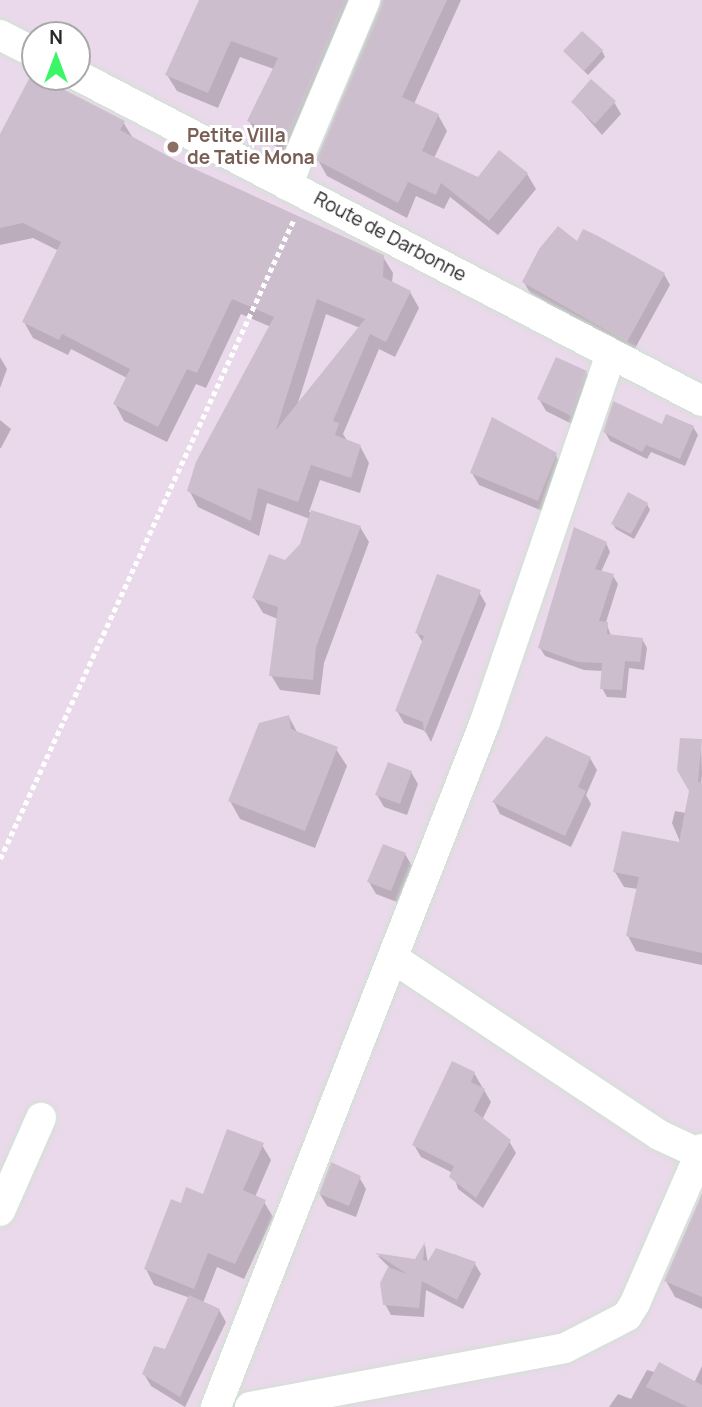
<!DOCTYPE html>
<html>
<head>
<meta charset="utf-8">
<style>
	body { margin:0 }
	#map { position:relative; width:702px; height:1407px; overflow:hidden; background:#ead9ea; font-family:Manrope,sans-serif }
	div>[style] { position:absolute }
	.shadow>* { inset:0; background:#0003 }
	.building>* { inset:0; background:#ccbecc }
	.path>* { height:4.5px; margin-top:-2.25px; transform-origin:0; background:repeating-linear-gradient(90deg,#fff 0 5px,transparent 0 8.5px) }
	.roads { filter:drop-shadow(0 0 2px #cfe1d3) drop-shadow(0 0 2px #cfe1d3) }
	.minor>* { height:30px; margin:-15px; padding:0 15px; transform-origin:15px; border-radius:15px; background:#fff }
	.dots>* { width:19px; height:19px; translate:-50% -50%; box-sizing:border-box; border:4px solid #fff; border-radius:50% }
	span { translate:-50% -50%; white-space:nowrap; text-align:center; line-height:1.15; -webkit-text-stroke:6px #fff; paint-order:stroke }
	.education-label { font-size:19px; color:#785e54; font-weight:700 }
	.left { translate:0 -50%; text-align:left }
	.street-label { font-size:19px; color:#282828 }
	.north { position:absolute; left:21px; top:21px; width:70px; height:70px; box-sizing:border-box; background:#fff; border:2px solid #a9a9a9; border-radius:50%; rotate:0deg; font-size:19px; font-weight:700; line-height:28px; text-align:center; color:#282828 }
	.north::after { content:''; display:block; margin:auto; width:24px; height:32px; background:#3af668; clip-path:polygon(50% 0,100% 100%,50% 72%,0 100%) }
</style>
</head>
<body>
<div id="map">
	<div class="shadow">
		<div style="clip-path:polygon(202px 0,371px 0,296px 156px,259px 138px,249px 121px,274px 69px,240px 57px,218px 108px,177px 91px,167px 75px)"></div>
		<div style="clip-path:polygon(382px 0,461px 0,414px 104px,438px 115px,447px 131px,434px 158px,478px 179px,527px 174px,536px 189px,498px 235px,450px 197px,444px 209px,416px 196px,407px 218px,327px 176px,318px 160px)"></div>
		<div style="clip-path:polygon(602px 51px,605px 57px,588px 75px,565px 52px)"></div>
		<div style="clip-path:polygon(573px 102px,614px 102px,621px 114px,602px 135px)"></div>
		<div style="clip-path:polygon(evenodd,123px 122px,133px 138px,176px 163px,383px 257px,393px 273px,392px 283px,410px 292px,419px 308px,395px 357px,379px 349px,343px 434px,348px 442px,360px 446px,369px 463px,360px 493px,320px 480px,309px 512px,360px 527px,369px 542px,324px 663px,320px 695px,280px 690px,271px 675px,278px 619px,263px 613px,254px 598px,302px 545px,310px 519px,267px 503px,259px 536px,198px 507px,189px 490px,271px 327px,241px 314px,206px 388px,196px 384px,167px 442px,124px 421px,115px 404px,127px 378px,71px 349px,68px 355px,33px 338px,24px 322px,59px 251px,33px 238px,0 245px,0 137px,123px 122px,326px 314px,360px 328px,297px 406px,326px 314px)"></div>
		<div style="clip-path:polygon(577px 244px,664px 274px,670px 285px,633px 352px,530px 293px,524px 282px)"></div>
		<div style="clip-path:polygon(0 357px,7px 369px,0 388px)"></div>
		<div style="clip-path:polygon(586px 372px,593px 384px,578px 427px,546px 411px,539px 399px)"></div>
		<div style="clip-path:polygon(0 420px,11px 429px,1px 448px,0 448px)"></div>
		<div style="clip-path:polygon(663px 426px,693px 427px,698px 435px,685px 466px,651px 452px,647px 459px,610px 441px,605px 432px)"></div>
		<div style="clip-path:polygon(555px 454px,562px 466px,545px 512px,479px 485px,472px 473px)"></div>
		<div style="clip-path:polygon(647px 504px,650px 510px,634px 539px,616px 529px,613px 524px)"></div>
		<div style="clip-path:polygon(606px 543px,610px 552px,601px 572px,613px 576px,618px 584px,606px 622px,611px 636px,642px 639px,647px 648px,644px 670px,629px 668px,626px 698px,607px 697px,602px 688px,603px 671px,584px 670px,545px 656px,540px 648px)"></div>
		<div style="clip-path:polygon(479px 592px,486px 604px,431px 742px,425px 731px,404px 723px,397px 711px,423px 643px,417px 633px)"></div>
		<div style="clip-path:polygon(289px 717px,298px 734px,336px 749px,347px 766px,315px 848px,240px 819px,230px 801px)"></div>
		<div style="clip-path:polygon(701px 741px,702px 774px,699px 805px,679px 769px)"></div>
		<div style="clip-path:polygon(590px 758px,597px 770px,586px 795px,591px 804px,571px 847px,500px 814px,494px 802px)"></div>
		<div style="clip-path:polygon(411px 772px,418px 784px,407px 815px,384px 807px,377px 795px)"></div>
		<div style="clip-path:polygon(675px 811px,702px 816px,702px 965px,636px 951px,628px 936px,638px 889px,624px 887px,615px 872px,681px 844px,672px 823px)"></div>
		<div style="clip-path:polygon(405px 854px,412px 866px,397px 902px,376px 894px,369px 882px)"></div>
		<div style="clip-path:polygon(474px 1073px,491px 1102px,482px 1120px,509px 1141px,516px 1153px,483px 1208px,458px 1189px,453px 1173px,421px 1157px,414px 1145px)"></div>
		<div style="clip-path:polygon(262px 1145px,271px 1160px,255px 1197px,264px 1202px,273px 1217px,244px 1279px,217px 1267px,203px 1303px,219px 1310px,226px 1322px,185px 1407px,151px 1386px,144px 1374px,166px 1352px,190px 1298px,154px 1285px,146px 1269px,182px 1205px,204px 1197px)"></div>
		<div style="clip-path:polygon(359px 1177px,366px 1189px,356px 1217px,327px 1206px,320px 1194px)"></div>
		<div style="clip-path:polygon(702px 1208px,702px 1309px,675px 1297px,666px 1281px)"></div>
		<div style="clip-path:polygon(425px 1245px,428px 1264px,452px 1259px,454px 1254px,475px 1264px,481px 1274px,463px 1309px,426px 1290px,424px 1317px,391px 1315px,385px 1304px,390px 1268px,378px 1256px,416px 1261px)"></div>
		<div style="clip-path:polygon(702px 1366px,702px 1407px,609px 1407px,618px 1394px,631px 1399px,647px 1370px,694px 1383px)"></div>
	</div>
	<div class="building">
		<div style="clip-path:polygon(199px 0,346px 0,287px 140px,247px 121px,278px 58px,231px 41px,208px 93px,165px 75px)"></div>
		<div style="clip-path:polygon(382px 0,447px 0,402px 97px,439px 114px,422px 151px,478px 177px,499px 150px,528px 173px,489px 221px,441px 183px,436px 195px,408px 182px,398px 203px,316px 160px)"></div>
		<div style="clip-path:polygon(582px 31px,603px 50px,584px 71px,563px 51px)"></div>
		<div style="clip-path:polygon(evenodd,32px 73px,125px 121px,120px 130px,177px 161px,384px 255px,383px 277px,411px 291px,386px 342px,370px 334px,333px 421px,339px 423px,335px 435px,361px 445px,351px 478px,311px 465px,298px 502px,258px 488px,251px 521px,187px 491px,196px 462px,274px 317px,232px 299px,197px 373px,187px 369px,158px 427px,113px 404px,130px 369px,62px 334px,59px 340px,22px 322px,61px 242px,23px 223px,0 228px,0 134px,32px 73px,317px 299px,365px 319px,276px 430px,317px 299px)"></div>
		<div style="clip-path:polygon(591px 79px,616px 101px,595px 124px,571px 102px)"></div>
		<div style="clip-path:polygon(558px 226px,577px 241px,583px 229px,596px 235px,665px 273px,627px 342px,522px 282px,539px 249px)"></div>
		<div style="clip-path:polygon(556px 357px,587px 371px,571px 416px,537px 399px)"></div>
		<div style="clip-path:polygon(613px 401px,662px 424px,666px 414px,694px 426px,680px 459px,646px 445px,642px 452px,603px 432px)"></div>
		<div style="clip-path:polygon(492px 417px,557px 453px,538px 501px,470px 473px)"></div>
		<div style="clip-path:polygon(628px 492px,648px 503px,631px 534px,611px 524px)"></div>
		<div style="clip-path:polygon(311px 510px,361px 526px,316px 647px,313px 680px,269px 676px,278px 607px,252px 598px,269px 554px,285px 560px,300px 544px)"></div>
		<div style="clip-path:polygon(574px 527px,607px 542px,595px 569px,614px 574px,599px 621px,608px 622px,607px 634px,643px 638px,640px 662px,625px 661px,622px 690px,600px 689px,602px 663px,578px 662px,538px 648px)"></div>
		<div style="clip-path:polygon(437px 574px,481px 590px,424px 733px,423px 722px,395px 711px,424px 636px,415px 633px)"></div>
		<div style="clip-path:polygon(289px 715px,291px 729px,338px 747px,305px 831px,228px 801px,259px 723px)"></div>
		<div style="clip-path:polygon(546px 736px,591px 757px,578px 787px,586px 791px,565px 836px,492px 802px)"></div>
		<div style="clip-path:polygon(680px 738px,702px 739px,698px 782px,702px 783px,702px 953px,626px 936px,639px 877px,613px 872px,622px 831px,679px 842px,689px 791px,677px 770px)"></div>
		<div style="clip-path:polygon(388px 762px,412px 771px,400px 804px,375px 795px)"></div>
		<div style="clip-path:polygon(383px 844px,406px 853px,391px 891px,367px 882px)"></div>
		<div style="clip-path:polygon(452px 1061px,475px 1072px,471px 1082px,485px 1089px,474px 1111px,511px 1140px,476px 1198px,449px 1177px,454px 1166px,412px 1145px)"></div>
		<div style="clip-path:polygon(227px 1129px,264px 1143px,243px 1190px,266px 1200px,235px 1264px,208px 1253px,194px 1289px,144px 1269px,171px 1199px,181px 1203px,186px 1187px,203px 1194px)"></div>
		<div style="clip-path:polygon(331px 1162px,361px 1176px,349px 1206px,319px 1194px)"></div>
		<div style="clip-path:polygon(702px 1193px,702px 1297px,664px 1281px)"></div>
		<div style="clip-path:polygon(425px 1242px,423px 1260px,428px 1261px,436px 1248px,476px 1262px,457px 1300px,422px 1281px,419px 1308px,383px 1305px,380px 1283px,388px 1267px,407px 1274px,375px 1253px,415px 1259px)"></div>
		<div style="clip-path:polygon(189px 1295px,220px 1309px,180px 1397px,142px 1374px,154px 1346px,165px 1349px)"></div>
		<div style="clip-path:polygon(659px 1362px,702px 1385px,702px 1407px,688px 1407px,646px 1387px)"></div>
	</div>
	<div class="path">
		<div style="left:0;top:859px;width:704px;rotate:-65.33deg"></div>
	</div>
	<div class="roads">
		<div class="minor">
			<div style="left:0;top:35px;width:39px;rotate:27deg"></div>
			<div style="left:77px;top:75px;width:705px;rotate:27.55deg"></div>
			<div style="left:287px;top:185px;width:201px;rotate:-67.1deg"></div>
			<div style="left:393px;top:958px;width:320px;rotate:33.6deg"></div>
			<div style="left:659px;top:1135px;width:45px;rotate:24.9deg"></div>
			<div style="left:0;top:1211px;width:102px;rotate:-66.2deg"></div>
			<div style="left:216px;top:1407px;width:736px;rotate:-68.56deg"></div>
			<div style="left:485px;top:722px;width:389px;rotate:-71.1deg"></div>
			<div style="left:250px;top:1407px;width:320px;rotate:-10.6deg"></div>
			<div style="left:565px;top:1348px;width:53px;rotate:-27.1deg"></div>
			<div style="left:612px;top:1324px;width:17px;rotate:-28deg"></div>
			<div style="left:627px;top:1316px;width:15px;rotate:-58deg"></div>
			<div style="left:635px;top:1303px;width:168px;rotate:-66.5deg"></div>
		</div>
	</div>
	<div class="dots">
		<div style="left:173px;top:147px;background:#8d6e63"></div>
	</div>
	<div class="education-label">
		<span class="left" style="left:187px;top:147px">Petite Villa<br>de Tatie Mona</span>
	</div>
	<div class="street-label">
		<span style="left:390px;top:237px;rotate:28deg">Route de Darbonne</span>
	</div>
	<div class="north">N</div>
</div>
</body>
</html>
